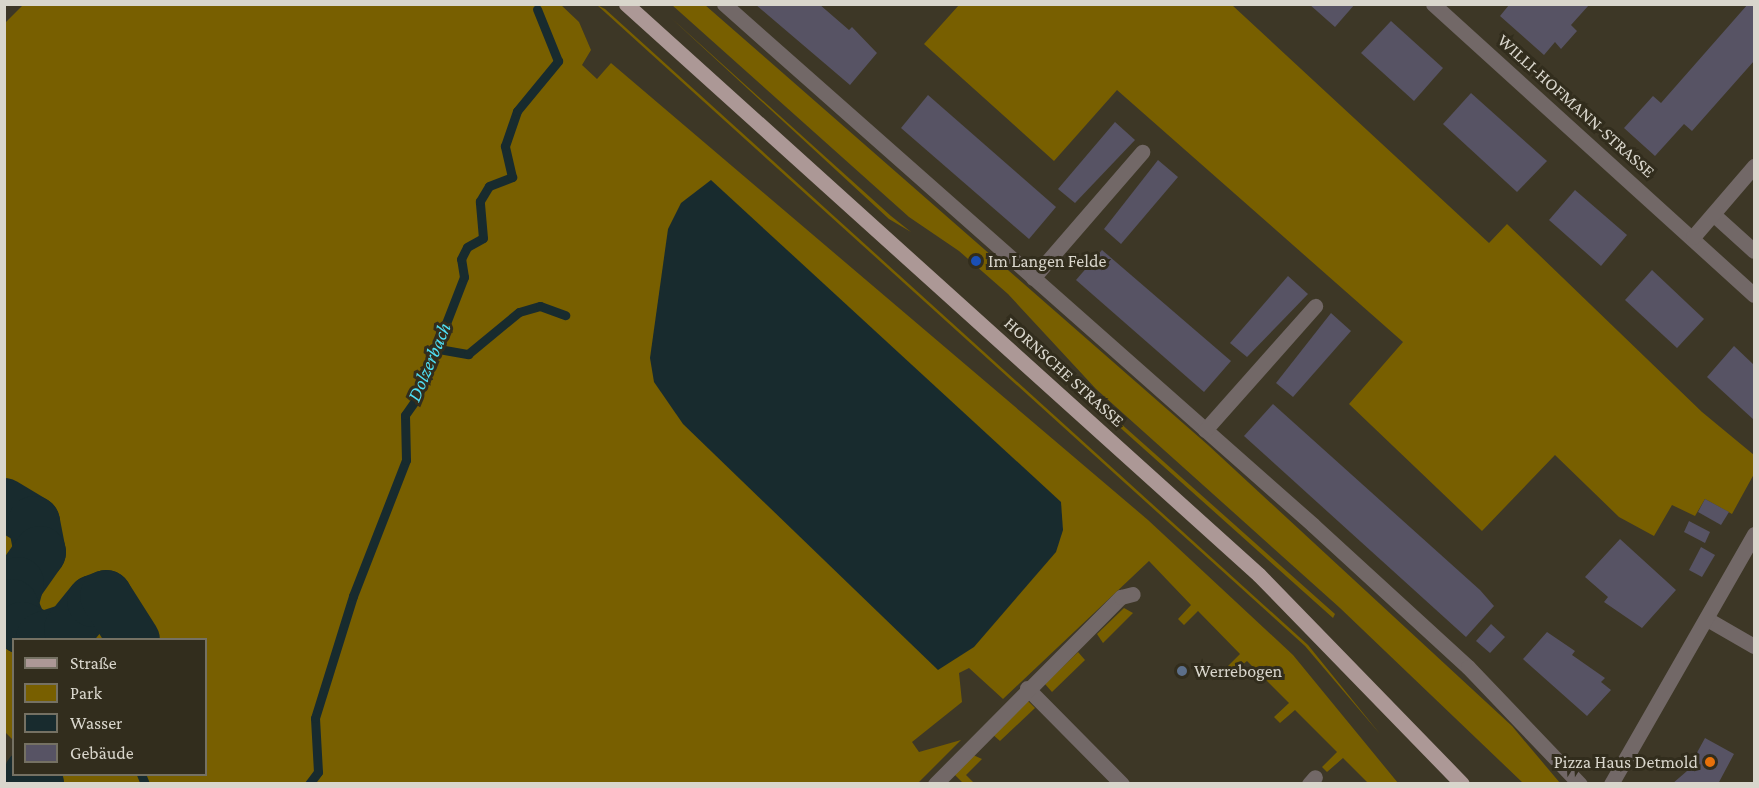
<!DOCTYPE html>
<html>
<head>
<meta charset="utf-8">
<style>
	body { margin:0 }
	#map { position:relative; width:1759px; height:788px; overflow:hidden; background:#3d3726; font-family:"Crimson Pro",serif }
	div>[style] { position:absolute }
	.green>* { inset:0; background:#785f00 }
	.water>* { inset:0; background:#182b2e }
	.stream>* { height:9px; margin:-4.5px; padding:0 4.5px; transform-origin:4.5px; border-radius:4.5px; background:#182b2e }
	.river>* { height:52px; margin:-26px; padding:0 26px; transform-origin:26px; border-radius:26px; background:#182b2e }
	.building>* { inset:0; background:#575364 }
	.minor>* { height:15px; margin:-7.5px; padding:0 7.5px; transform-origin:7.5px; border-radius:7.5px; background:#726867 }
	.major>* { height:15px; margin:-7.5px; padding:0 7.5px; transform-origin:7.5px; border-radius:7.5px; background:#ac9896 }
	.dots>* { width:16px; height:16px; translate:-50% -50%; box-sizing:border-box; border:3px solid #322d1d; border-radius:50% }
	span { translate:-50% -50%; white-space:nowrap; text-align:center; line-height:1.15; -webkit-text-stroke:6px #322d1d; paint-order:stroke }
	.street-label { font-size:18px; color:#d9d6cc }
	.poi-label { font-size:18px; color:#d9d6cc }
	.left { translate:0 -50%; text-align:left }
	.right { translate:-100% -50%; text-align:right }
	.water-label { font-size:20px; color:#4fdff4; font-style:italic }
	.frame { position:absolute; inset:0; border:6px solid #d9d6cc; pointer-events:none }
	.legend { position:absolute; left:12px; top:638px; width:195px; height:138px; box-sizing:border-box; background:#322d1d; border:2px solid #757163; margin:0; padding:8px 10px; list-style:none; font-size:18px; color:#d9d6cc }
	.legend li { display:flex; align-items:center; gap:12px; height:30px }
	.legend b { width:30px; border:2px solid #757163 }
</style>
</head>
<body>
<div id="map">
	<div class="green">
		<div style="clip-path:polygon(24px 4px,560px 4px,579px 22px,591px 50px,582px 65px,597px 79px,611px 63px,1148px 520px,1293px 655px,1398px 783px,1368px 783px,1343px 758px,1327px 772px,1322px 767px,1337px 752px,1295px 710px,1280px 723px,1274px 717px,1289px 703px,1247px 661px,1231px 674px,1226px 668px,1240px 654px,1198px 611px,1184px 625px,1178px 619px,1191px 605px,1149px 561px,1003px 699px,969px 668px,959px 673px,962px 702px,912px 742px,919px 752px,961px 740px,918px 783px,60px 784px,51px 775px,206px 774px,206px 640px,14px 640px,13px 740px,5px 732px,5px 23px)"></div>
		<div style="clip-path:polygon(597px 5px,605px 9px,1308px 645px,1380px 734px,1305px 646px)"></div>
		<div style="clip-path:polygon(672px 5px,705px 5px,1208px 445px,1512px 726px,1560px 783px,1523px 783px,1340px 608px,1096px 389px,1008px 294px,959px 251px,909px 217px)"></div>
		<div style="clip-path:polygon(959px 5px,1232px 5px,1489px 243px,1507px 224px,1702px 412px,1754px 455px,1754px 474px,1732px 514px,1705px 499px,1695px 516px,1672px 505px,1654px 536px,1619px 517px,1555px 455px,1482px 531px,1349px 404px,1403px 342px,1117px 90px,1054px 161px,924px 44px)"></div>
		<div style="clip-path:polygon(670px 17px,891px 216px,911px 232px,889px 219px)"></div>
		<div style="clip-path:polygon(1064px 373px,1335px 614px,1333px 618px,1068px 381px)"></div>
		<div style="clip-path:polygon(1124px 608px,1133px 613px,1103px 643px,1097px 634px)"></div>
		<div style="clip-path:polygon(1078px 652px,1085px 660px,1052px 692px,1045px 684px)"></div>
		<div style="clip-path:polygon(1027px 700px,1035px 708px,1000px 741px,992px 734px)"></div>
		<div style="clip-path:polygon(973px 755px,982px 759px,966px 775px,974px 783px,963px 783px,954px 774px)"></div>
	</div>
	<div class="water">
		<div style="clip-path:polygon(711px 180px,1061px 502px,1063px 530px,1056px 552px,974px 647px,938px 670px,683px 424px,654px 382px,650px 358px,668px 229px,681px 203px)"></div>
	</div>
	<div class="stream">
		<div style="left:433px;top:348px;width:36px;rotate:10deg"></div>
		<div style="left:468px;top:354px;width:66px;rotate:-39.5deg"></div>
		<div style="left:519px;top:312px;width:22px;rotate:-16deg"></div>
		<div style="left:540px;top:306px;width:27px;rotate:20deg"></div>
		<div style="left:141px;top:774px;width:11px;rotate:68deg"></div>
		<div style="left:309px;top:784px;width:15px;rotate:-53deg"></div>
		<div style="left:318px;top:772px;width:54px;rotate:-93.2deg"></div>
		<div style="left:315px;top:718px;width:128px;rotate:-72.7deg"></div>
		<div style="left:353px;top:596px;width:146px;rotate:-68.7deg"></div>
		<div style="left:406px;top:460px;width:45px;rotate:-91.3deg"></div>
		<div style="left:405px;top:415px;width:21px;rotate:-55deg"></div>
		<div style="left:417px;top:398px;width:130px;rotate:-68.8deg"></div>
		<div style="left:464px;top:277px;width:18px;rotate:-99deg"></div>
		<div style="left:461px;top:259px;width:13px;rotate:-63deg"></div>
		<div style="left:467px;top:247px;width:18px;rotate:-29deg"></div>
		<div style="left:483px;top:238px;width:37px;rotate:-95deg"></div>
		<div style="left:480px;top:201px;width:17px;rotate:-59deg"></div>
		<div style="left:489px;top:186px;width:25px;rotate:-21deg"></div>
		<div style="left:512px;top:177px;width:32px;rotate:-103deg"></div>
		<div style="left:505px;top:146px;width:37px;rotate:-71deg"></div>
		<div style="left:517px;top:111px;width:65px;rotate:-50.6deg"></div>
		<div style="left:558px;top:61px;width:56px;rotate:-112deg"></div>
	</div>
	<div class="river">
		<div style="left:4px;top:504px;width:35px;rotate:31deg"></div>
		<div style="left:34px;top:522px;width:31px;rotate:79deg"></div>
		<div style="left:40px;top:552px;width:38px;rotate:125deg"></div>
		<div style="left:18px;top:583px;width:23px;rotate:105deg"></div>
		<div style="left:12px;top:605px;width:25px;rotate:67deg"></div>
		<div style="left:22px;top:628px;width:22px;rotate:27deg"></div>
		<div style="left:42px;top:638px;width:29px;rotate:-18deg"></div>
		<div style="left:70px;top:629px;width:36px;rotate:-51deg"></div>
		<div style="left:93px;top:601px;width:14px;rotate:-21deg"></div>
		<div style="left:106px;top:596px;width:52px;rotate:57.5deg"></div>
		<div style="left:30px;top:774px;width:13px;rotate:51deg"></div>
	</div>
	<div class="building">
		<div style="clip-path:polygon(755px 4px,819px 4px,849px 30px,852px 27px,877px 53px,850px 85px)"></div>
		<div style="clip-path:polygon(1309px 4px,1355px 4px,1335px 27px)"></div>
		<div style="clip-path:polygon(1748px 4px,1754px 4px,1754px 61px,1692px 131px,1684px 124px,1655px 156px,1624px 128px,1653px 96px,1661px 103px)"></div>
		<div style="clip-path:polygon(1509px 5px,1589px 5px,1571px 25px,1577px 31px,1561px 49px,1555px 42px,1544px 55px,1500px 16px)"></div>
		<div style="clip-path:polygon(1391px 21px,1443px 68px,1414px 101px,1361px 53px)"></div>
		<div style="clip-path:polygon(1471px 93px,1547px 161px,1517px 192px,1443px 124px)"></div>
		<div style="clip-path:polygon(928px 95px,1056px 207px,1029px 239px,901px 128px)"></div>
		<div style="clip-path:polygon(1115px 122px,1135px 140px,1075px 203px,1058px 189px)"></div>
		<div style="clip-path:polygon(1158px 160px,1178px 177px,1121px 244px,1104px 229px)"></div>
		<div style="clip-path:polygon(1575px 190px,1627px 235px,1601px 266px,1549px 220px)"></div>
		<div style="clip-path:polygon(1102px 250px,1231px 361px,1204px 392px,1076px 280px)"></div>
		<div style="clip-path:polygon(1652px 270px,1704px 319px,1677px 348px,1625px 300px)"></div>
		<div style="clip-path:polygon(1288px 276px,1308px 294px,1247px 357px,1230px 343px)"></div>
		<div style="clip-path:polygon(1331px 313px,1351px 331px,1293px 397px,1276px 383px)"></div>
		<div style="clip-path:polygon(1734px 346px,1754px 365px,1754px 420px,1707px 377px)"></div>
		<div style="clip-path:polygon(1273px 404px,1480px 590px,1494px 606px,1466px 637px,1244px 436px)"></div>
		<div style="clip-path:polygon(1705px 499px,1729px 512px,1721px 525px,1698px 512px)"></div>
		<div style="clip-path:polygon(1689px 521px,1710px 532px,1705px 543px,1684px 532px)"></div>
		<div style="clip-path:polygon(1620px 539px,1676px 590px,1642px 628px,1604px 602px,1608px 597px,1585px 577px)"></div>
		<div style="clip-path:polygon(1701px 547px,1715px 555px,1702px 577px,1689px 570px)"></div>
		<div style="clip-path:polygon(1491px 624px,1505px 637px,1490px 653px,1476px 641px)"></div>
		<div style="clip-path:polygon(1547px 632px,1575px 651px,1572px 655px,1605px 678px,1601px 682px,1611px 690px,1587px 716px,1523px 659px)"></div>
		<div style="clip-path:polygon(1705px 738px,1734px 754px,1718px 784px,1672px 784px,1687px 771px)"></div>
	</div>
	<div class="minor">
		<div style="left:724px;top:4px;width:786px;rotate:41.49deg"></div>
		<div style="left:1313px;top:525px;width:210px;rotate:42.5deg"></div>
		<div style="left:1468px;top:667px;width:162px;rotate:46.3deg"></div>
		<div style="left:1433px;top:4px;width:433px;rotate:42.2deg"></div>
		<div style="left:1713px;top:214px;width:55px;rotate:42.1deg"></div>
		<div style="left:1693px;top:237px;width:94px;rotate:-49.3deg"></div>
		<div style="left:1033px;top:278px;width:167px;rotate:-49.1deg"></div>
		<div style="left:1205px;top:430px;width:166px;rotate:-48.4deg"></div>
		<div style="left:1707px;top:619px;width:54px;rotate:29.9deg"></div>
		<div style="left:1027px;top:688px;width:135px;rotate:45.3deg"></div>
		<div style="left:935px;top:784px;width:264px;rotate:-45.2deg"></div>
		<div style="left:1121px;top:597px;width:12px;rotate:-14deg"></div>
		<div style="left:1309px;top:784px;width:9px;rotate:-49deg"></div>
		<div style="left:1611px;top:784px;width:288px;rotate:-60.2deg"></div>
	</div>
	<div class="major">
		<div style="left:626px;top:4px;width:852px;rotate:42.05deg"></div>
		<div style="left:1259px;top:575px;width:291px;rotate:45.8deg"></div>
	</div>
	<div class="dots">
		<div style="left:976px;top:261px;background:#1a4fb4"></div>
		<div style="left:1182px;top:671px;background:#5c6f8a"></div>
		<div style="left:1710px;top:762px;background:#e8710a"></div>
	</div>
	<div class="street-label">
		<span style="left:1576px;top:106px;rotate:42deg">WILLI-HOFMANN-STRASSE</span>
		<span style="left:1064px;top:372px;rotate:42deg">HORNSCHE STRASSE</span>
	</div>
	<div class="poi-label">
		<span class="left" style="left:988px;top:261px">Im Langen Felde</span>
		<span class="left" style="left:1194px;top:671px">Werrebogen</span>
		<span class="right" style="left:1698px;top:762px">Pizza Haus Detmold</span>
	</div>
	<div class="water-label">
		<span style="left:429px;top:362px;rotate:-67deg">Dolzerbach</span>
	</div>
	<div class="frame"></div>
	<ul class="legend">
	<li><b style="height:8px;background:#ac9896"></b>Straße</li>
	<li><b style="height:16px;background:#785f00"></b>Park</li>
	<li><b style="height:16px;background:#182b2e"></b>Wasser</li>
	<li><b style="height:16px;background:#575364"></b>Gebäude</li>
	</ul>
</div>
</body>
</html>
